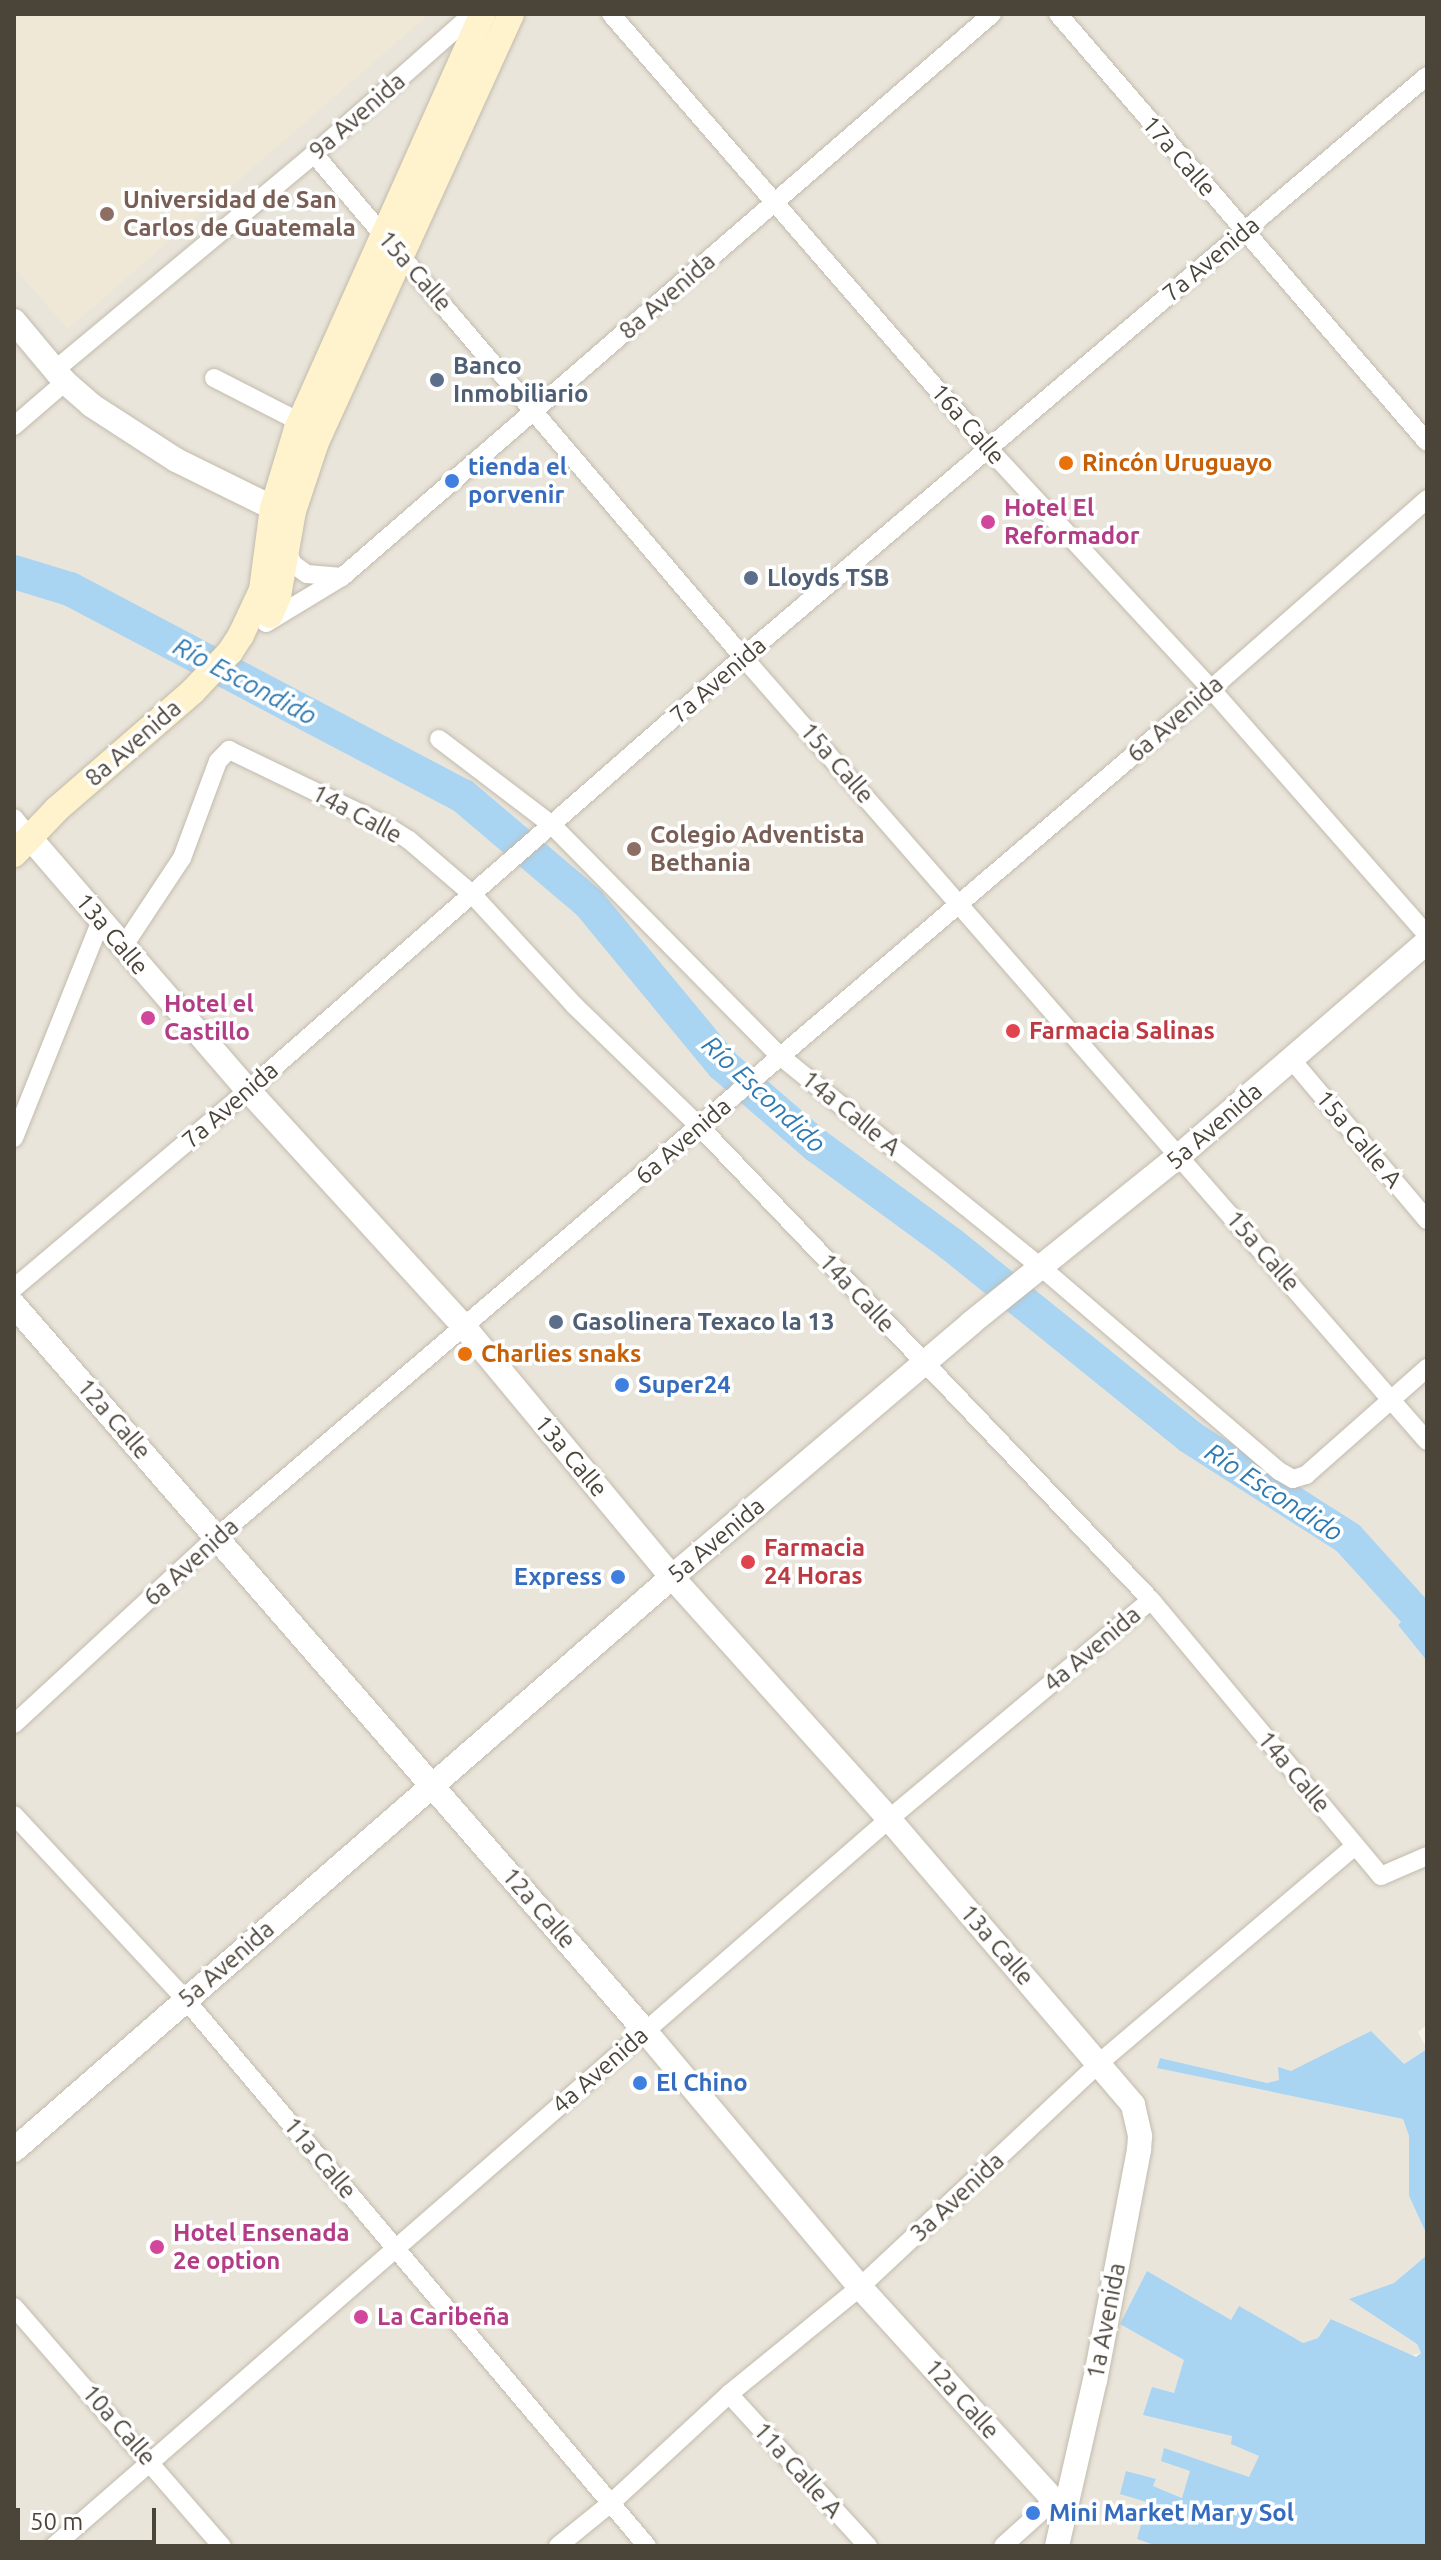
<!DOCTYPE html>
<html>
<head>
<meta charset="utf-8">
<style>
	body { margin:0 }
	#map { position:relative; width:1441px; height:2560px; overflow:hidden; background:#f6f3ec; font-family:Ubuntu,sans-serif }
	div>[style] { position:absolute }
	.residential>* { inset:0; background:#eae5da }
	.education>* { inset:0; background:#efe8d6 }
	.water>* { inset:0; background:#a9d4f2 }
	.river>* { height:34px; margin:-17px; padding:0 17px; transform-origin:17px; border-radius:17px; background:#a9d4f2 }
	.roads { filter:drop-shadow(0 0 2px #c2bbae) drop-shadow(0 0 2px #c2bbae) }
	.minor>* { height:18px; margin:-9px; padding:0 9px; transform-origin:9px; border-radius:9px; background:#fff }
	.tertiary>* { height:24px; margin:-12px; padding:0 12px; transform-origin:12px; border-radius:12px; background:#fff }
	.secondary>* { height:26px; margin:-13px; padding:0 13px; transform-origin:13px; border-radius:13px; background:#fff3cd }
	.dots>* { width:22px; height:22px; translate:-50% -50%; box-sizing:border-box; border:4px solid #fff; border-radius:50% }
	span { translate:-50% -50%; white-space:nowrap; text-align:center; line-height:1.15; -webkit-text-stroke:7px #fff; paint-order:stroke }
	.street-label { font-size:24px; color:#4b4439 }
	.education-label { font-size:24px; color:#785e54; font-weight:700 }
	.left { translate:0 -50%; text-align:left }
	.service-label { font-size:24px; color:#4e5e75; font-weight:700 }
	.food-label { font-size:24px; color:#c56008; font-weight:700 }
	.shop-label { font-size:24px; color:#366cbe; font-weight:700 }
	.right { translate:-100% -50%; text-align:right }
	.hotel-label { font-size:24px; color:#b23c85; font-weight:700 }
	.health-label { font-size:24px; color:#be3a42; font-weight:700 }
	.water-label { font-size:26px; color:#2e7ab2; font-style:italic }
	.frame { position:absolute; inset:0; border:16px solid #4b4439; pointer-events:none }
	.scale { position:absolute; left:16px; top:2508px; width:140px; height:36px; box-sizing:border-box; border:4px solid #4b4439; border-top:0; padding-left:10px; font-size:24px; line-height:28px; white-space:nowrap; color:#4b4439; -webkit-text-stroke:6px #fff; paint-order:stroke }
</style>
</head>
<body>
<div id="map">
	<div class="residential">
		<div style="clip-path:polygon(14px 14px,1427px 14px,1427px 1596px,1398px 1625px,1427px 1661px,1427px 2025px,1418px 2032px,1427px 2049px,1404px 2064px,1371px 2031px,1280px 2080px,1267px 2083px,1160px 2058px,1158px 2068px,1403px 2119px,1409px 2136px,1409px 2196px,1427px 2235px,1427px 2255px,1394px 2283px,1350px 2299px,1417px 2344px,1421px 2353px,1409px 2356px,1332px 2319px,1318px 2338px,1303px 2343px,1239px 2307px,1231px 2320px,1185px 2360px,1174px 2393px,1232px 2437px,1232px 2444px,1259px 2456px,1249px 2478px,1191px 2470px,1183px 2498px,1153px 2486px,1156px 2480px,1126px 2471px,1148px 2502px,1137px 2539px,1157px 2546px,14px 2546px)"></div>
	</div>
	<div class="education">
		<div style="clip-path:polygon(14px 14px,429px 14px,68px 329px,14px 267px)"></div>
	</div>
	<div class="water">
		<div style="clip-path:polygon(1427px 1596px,1427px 1661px,1398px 1625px)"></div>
		<div style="clip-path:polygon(1371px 2031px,1404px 2064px,1427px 2049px,1427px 2235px,1409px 2196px,1409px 2136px,1403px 2119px,1157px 2068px,1160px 2058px,1267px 2083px,1279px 2080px,1278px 2067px,1291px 2071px)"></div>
		<div style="clip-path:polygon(1427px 2255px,1427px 2546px,1157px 2546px,1137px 2539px,1147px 2502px,1120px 2494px,1126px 2471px,1156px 2479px,1153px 2486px,1182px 2498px,1190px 2471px,1161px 2461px,1164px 2448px,1249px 2477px,1259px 2456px,1231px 2444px,1232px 2436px,1143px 2415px,1152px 2387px,1174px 2393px,1184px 2360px,1120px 2324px,1147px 2271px,1231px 2320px,1239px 2306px,1303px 2343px,1318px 2338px,1331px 2319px,1416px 2357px,1421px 2353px,1417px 2344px,1349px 2299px,1394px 2283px)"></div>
	</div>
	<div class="river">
		<div style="left:14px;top:572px;width:59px;rotate:16.9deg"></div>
		<div style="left:70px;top:589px;width:444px;rotate:27.8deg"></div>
		<div style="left:463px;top:796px;width:165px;rotate:40.3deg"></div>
		<div style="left:589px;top:903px;width:210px;rotate:50.4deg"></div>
		<div style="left:723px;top:1065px;width:124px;rotate:40.8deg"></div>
		<div style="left:817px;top:1146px;width:166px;rotate:36.2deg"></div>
		<div style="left:951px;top:1244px;width:307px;rotate:38.9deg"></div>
		<div style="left:1190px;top:1437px;width:188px;rotate:32.6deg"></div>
		<div style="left:1348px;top:1538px;width:97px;rotate:47.9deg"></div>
	</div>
	<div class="roads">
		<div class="minor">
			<div style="left:611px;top:14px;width:575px;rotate:49.02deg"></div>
			<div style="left:988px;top:448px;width:328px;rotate:47.2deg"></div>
			<div style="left:1211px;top:689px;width:327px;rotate:48.7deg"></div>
			<div style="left:1058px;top:14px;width:565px;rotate:49.23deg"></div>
			<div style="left:314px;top:154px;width:661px;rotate:49.54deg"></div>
			<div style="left:743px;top:657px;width:1040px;rotate:48.9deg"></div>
			<div style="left:55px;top:370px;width:337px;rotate:-39.8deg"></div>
			<div style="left:314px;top:154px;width:212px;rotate:-41.4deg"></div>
			<div style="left:214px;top:378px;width:97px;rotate:27.1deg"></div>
			<div style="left:14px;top:426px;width:67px;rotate:-40.8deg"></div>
			<div style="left:287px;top:551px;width:14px;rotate:65deg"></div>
			<div style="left:293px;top:564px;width:17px;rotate:36deg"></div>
			<div style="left:307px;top:574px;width:35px;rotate:5deg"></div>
			<div style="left:266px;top:623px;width:89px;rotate:-31.2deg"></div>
			<div style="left:342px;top:577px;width:860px;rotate:-40.9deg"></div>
			<div style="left:439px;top:739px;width:142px;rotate:37.3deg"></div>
			<div style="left:552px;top:825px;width:325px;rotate:45.4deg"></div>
			<div style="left:780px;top:1056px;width:337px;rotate:39deg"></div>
			<div style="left:1042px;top:1268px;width:312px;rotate:40.6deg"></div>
			<div style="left:1279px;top:1471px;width:16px;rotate:30deg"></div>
			<div style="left:1293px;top:1479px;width:14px;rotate:-17deg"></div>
			<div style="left:1306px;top:1475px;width:162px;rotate:-41.5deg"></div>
			<div style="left:14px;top:818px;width:27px;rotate:51deg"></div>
			<div style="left:123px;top:947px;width:107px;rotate:-56.5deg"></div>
			<div style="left:182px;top:858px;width:103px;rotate:-69.6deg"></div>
			<div style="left:218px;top:761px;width:16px;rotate:-45deg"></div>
			<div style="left:229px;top:750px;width:173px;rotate:25.7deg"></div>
			<div style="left:385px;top:825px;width:28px;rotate:32deg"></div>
			<div style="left:409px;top:840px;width:83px;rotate:40.6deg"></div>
			<div style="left:472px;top:894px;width:151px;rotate:47.4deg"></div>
			<div style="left:574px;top:1005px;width:175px;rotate:44.1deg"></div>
			<div style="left:700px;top:1127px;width:654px;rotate:46.36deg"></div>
			<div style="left:1151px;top:1600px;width:359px;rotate:50.2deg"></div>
			<div style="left:1381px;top:1876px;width:50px;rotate:-23.5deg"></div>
			<div style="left:1291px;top:1059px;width:211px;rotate:49.8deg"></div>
			<div style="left:14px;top:1138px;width:235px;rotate:-68.2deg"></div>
			<div style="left:14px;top:1288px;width:307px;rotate:-40.2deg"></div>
			<div style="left:248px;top:1090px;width:658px;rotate:-41.18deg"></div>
			<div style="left:743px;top:657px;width:897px;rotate:-40.35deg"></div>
			<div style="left:14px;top:1724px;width:276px;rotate:-42.7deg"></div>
			<div style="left:217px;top:1537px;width:1307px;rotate:-40.47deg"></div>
			<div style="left:1211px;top:689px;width:288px;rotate:-41.3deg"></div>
			<div style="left:14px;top:1815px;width:251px;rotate:47.1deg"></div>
			<div style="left:185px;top:1999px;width:716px;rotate:49.82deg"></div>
			<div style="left:14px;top:2307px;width:317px;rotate:49deg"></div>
			<div style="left:729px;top:2394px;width:206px;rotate:47.6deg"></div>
			<div style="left:54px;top:2546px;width:1107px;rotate:-41.04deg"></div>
			<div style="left:889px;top:1819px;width:341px;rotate:-39.9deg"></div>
			<div style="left:558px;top:2546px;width:68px;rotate:-39.1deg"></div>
			<div style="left:611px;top:2503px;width:161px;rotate:-42.7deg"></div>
			<div style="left:729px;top:2394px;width:169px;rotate:-39.2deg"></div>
			<div style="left:860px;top:2287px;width:328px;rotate:-43.1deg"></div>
			<div style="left:1099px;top:2063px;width:336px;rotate:-40.3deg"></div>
			<div style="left:1003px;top:2546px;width:69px;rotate:-42deg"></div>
		</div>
		<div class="tertiary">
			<div style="left:14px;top:321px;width:80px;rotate:50.1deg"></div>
			<div style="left:65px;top:382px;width:35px;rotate:41deg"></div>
			<div style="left:91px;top:405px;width:101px;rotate:32.9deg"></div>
			<div style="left:176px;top:460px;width:108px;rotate:26.3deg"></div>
			<div style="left:273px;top:508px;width:18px;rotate:9deg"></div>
			<div style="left:31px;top:839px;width:332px;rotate:49.2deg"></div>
			<div style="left:248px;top:1090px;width:322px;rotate:47.6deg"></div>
			<div style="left:465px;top:1328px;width:324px;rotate:50.3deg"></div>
			<div style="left:672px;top:1577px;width:325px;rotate:48.1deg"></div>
			<div style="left:889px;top:1819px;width:376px;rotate:49.5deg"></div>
			<div style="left:1133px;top:2105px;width:32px;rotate:77deg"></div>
			<div style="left:1140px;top:2136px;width:14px;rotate:94deg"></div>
			<div style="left:1139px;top:2150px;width:234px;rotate:100.8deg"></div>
			<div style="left:1095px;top:2380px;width:170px;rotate:102.9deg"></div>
			<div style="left:14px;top:1305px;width:962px;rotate:49deg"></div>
			<div style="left:645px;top:2031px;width:334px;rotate:50deg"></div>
			<div style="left:860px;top:2287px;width:303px;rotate:47.7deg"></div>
			<div style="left:14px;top:2150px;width:873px;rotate:-41.05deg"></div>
			<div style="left:672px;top:1577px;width:392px;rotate:-40.3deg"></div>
			<div style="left:971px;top:1323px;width:267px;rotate:-38.8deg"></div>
			<div style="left:1179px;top:1156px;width:328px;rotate:-40.8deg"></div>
		</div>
		<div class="secondary">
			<div style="left:270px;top:615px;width:21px;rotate:-67deg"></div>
			<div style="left:278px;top:596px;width:86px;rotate:-80deg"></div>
			<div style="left:293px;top:511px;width:73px;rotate:-71.6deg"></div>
			<div style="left:316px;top:442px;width:470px;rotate:-65.5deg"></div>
			<div style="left:14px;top:854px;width:62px;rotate:-46.3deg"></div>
			<div style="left:57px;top:809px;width:180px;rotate:-40.9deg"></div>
			<div style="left:193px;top:691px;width:54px;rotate:-46.5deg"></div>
			<div style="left:230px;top:652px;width:20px;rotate:-57deg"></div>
			<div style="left:241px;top:635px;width:50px;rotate:-65deg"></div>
			<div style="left:262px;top:590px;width:83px;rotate:-82.4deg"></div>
			<div style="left:273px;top:508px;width:83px;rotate:-73.1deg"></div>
			<div style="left:297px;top:429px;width:455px;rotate:-65.9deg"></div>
		</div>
	</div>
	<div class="dots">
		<div style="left:107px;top:214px;background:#8d6e63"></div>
		<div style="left:437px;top:380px;background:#5c6f8a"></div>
		<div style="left:1066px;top:463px;background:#e8710a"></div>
		<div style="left:452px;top:481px;background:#3f7fe0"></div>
		<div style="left:988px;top:522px;background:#d1479c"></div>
		<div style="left:751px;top:578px;background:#5c6f8a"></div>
		<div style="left:634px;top:849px;background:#8d6e63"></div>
		<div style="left:148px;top:1018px;background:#d1479c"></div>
		<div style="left:1013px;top:1031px;background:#e0444e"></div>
		<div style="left:556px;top:1322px;background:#5c6f8a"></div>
		<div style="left:465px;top:1354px;background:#e8710a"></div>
		<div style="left:622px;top:1385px;background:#3f7fe0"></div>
		<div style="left:748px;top:1562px;background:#e0444e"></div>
		<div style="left:618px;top:1577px;background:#3f7fe0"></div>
		<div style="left:640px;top:2083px;background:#3f7fe0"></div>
		<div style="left:157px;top:2247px;background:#d1479c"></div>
		<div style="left:361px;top:2317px;background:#d1479c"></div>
		<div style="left:1033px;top:2513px;background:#3f7fe0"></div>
	</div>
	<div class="street-label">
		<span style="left:357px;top:116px;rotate:-41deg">9a Avenida</span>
		<span style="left:1179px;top:156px;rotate:49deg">17a Calle</span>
		<span style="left:1211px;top:259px;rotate:-40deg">7a Avenida</span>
		<span style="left:415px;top:271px;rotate:49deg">15a Calle</span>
		<span style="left:667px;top:296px;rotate:-41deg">8a Avenida</span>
		<span style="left:968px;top:424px;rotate:49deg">16a Calle</span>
		<span style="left:718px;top:680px;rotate:-41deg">7a Avenida</span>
		<span style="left:1175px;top:719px;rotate:-41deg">6a Avenida</span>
		<span style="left:133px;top:743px;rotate:-41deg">8a Avenida</span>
		<span style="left:837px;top:763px;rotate:49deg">15a Calle</span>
		<span style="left:357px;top:814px;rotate:28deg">14a Calle</span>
		<span style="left:112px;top:934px;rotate:50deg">13a Calle</span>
		<span style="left:230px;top:1105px;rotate:-41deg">7a Avenida</span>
		<span style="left:851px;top:1113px;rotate:39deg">14a Calle A</span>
		<span style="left:1214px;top:1126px;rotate:-41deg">5a Avenida</span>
		<span style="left:1359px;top:1139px;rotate:50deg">15a Calle A</span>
		<span style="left:683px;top:1141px;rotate:-41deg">6a Avenida</span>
		<span style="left:1263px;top:1251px;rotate:49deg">15a Calle</span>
		<span style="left:857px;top:1293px;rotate:47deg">14a Calle</span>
		<span style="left:114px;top:1419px;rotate:49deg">12a Calle</span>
		<span style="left:571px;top:1456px;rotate:50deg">13a Calle</span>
		<span style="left:716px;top:1540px;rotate:-40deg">5a Avenida</span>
		<span style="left:191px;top:1562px;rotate:-42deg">6a Avenida</span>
		<span style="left:1092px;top:1649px;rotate:-40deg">4a Avenida</span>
		<span style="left:1294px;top:1772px;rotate:50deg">14a Calle</span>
		<span style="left:539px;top:1908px;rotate:49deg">12a Calle</span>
		<span style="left:997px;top:1945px;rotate:49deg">13a Calle</span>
		<span style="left:226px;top:1964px;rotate:-41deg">5a Avenida</span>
		<span style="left:600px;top:2070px;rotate:-41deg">4a Avenida</span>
		<span style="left:320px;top:2158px;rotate:50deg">11a Calle</span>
		<span style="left:957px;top:2197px;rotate:-43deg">3a Avenida</span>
		<span style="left:1106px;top:2321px;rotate:-79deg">1a Avenida</span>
		<span style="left:962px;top:2399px;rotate:48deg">12a Calle</span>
		<span style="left:119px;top:2425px;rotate:49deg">10a Calle</span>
		<span style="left:798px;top:2470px;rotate:48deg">11a Calle A</span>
	</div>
	<div class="education-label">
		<span class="left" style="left:123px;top:214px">Universidad de San<br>Carlos de Guatemala</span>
		<span class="left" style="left:650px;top:849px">Colegio Adventista<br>Bethania</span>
	</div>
	<div class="service-label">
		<span class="left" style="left:453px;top:380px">Banco<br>Inmobiliario</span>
		<span class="left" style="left:767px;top:578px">Lloyds TSB</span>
		<span class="left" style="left:572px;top:1322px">Gasolinera Texaco la 13</span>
	</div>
	<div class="food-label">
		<span class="left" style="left:1082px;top:463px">Rincón Uruguayo</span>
		<span class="left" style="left:481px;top:1354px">Charlies snaks</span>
	</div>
	<div class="shop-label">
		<span class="left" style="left:468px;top:481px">tienda el<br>porvenir</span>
		<span class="left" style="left:638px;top:1385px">Super24</span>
		<span class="right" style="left:602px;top:1577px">Express</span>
		<span class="left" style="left:656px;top:2083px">El Chino</span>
		<span class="left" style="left:1049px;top:2513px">Mini Market Mar y Sol</span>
	</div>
	<div class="hotel-label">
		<span class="left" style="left:1004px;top:522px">Hotel El<br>Reformador</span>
		<span class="left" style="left:164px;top:1018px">Hotel el<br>Castillo</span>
		<span class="left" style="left:173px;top:2247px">Hotel Ensenada<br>2e option</span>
		<span class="left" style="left:377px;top:2317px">La Caribeña</span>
	</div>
	<div class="health-label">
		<span class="left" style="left:1029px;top:1031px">Farmacia Salinas</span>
		<span class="left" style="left:764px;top:1562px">Farmacia<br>24 Horas</span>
	</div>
	<div class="water-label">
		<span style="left:245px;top:681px;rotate:28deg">Río Escondido</span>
		<span style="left:764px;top:1094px;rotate:43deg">Río Escondido</span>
		<span style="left:1274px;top:1492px;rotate:33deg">Río Escondido</span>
	</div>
	<div class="frame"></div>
	<div class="scale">50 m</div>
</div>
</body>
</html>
